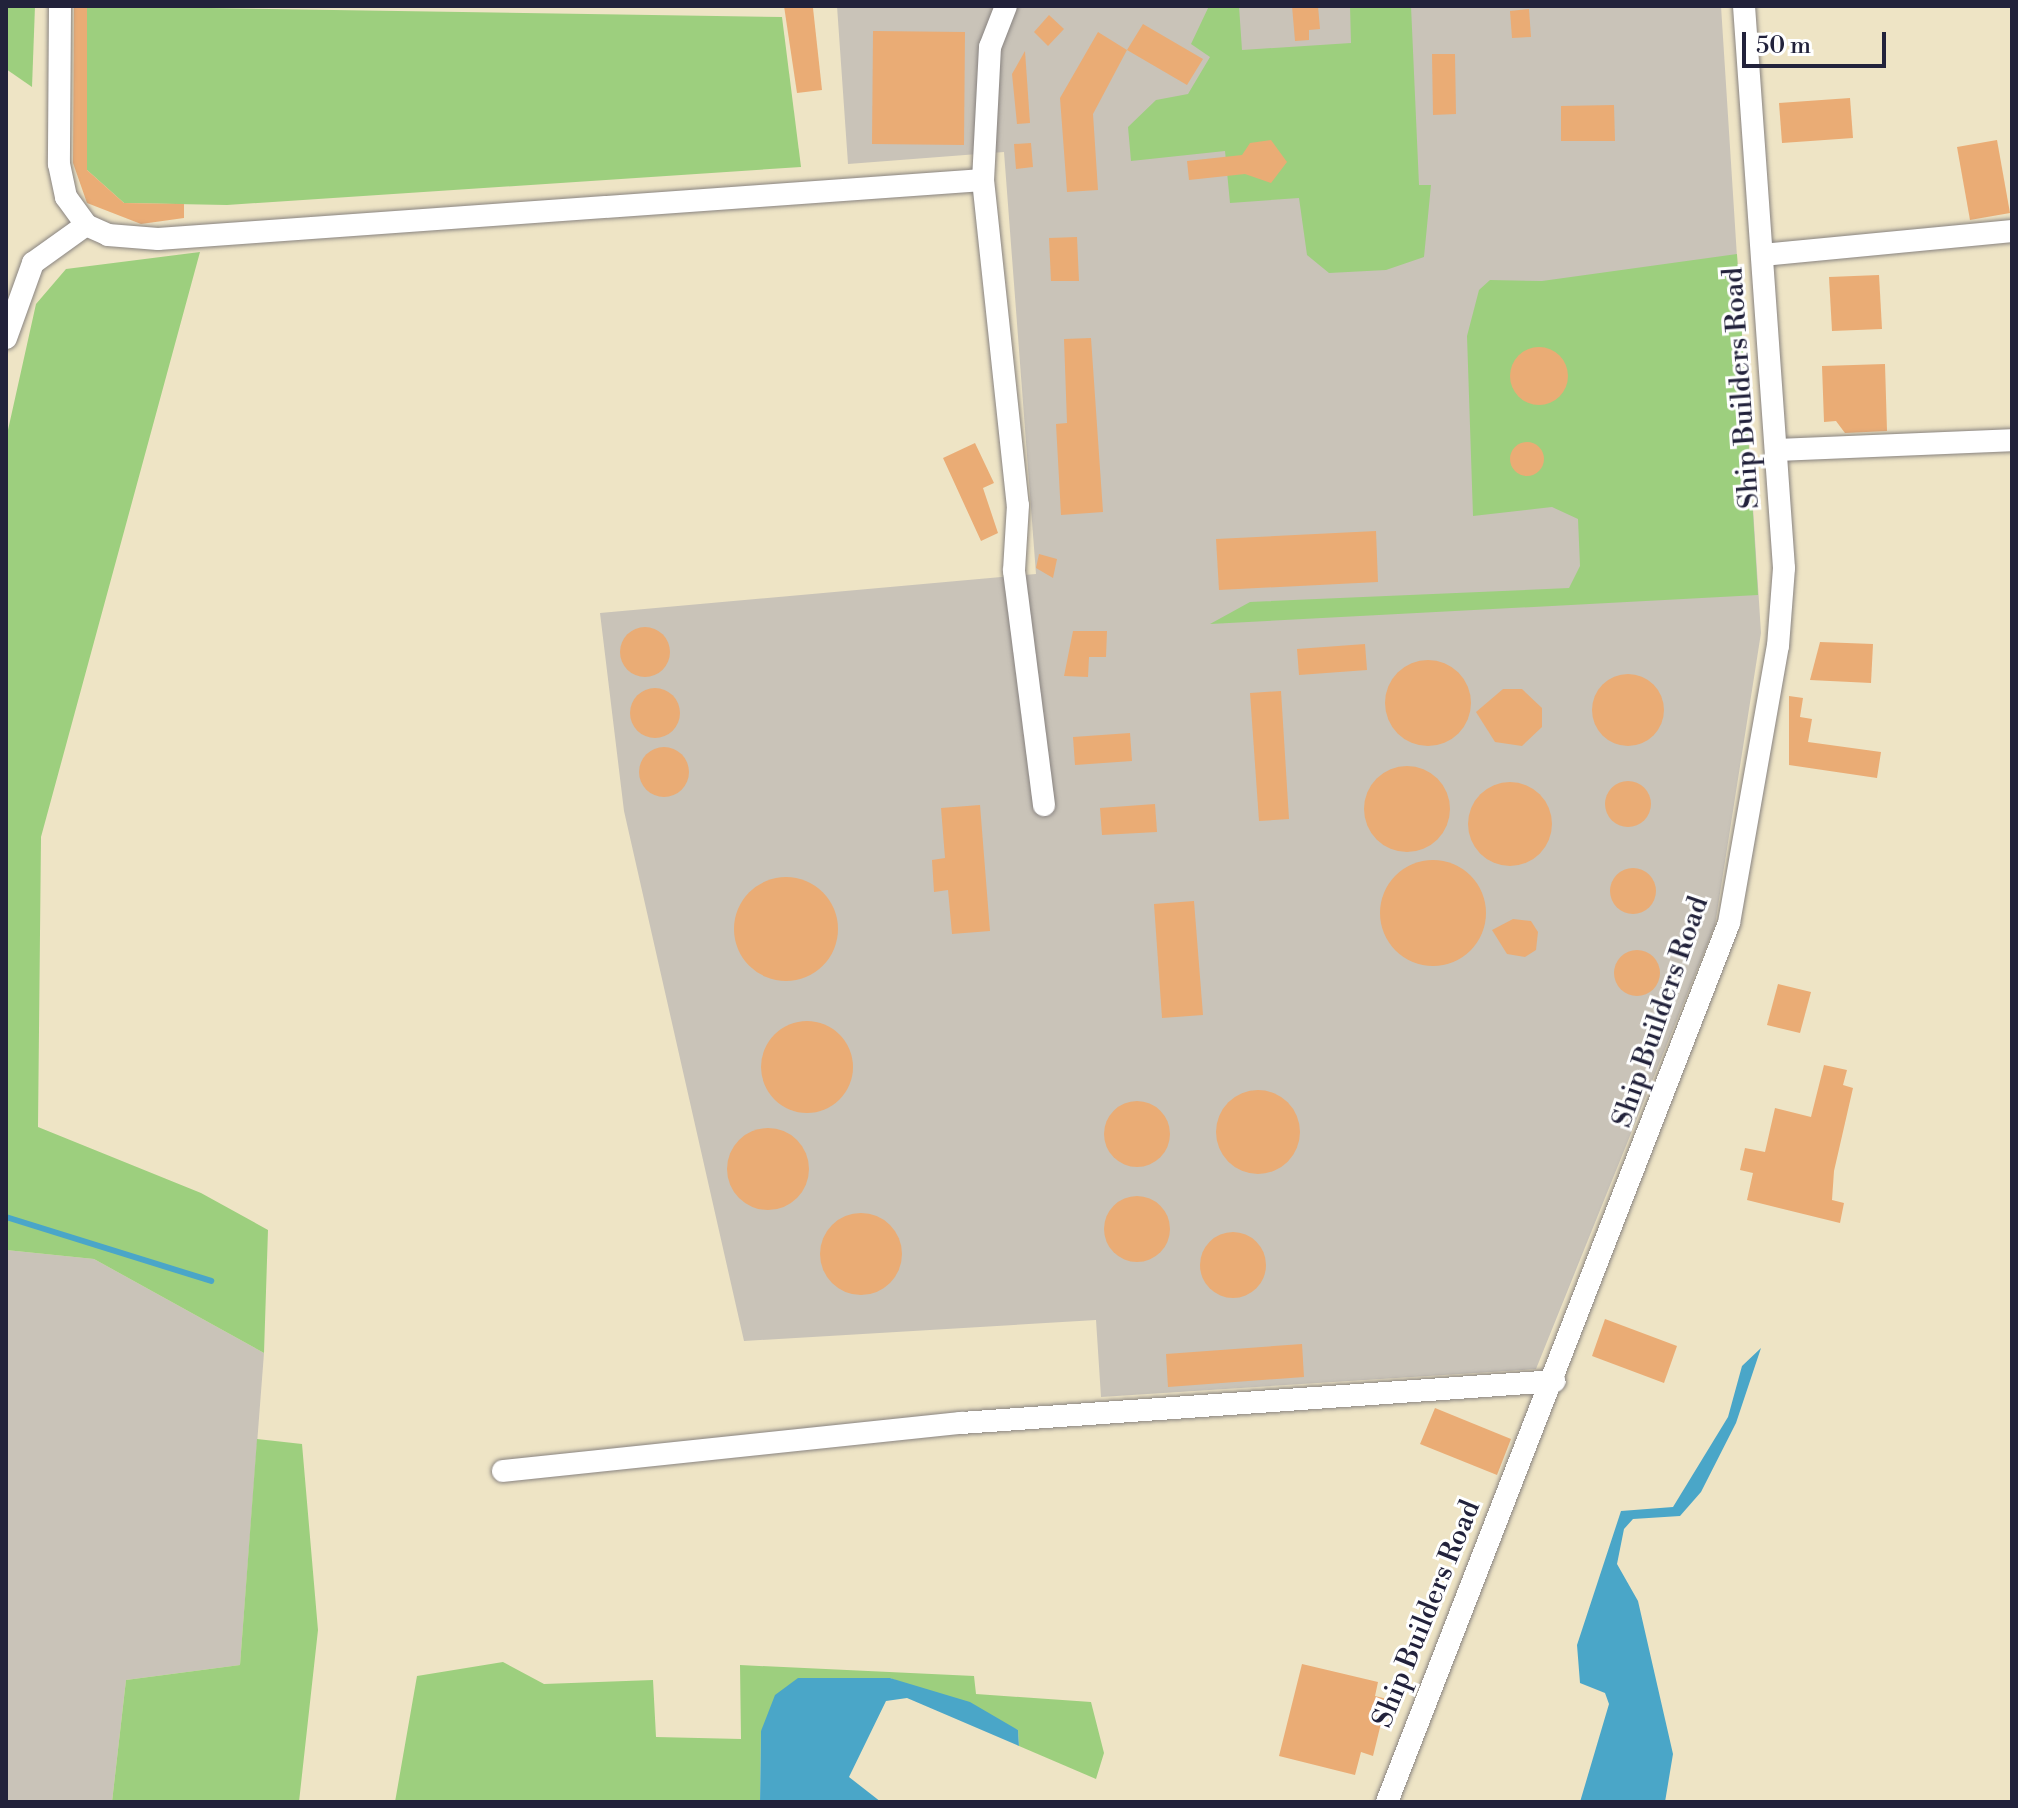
<!DOCTYPE html>
<html>
<head>
<meta charset="utf-8">
<style>
	body { margin:0 }
	#map { position:relative; width:2018px; height:1808px; overflow:hidden; background:#eee4c5; font-family:"Libre Bodoni",serif }
	div>[style] { position:absolute }
	.industrial>* { inset:0; background:#c9c3b8 }
	.green>* { inset:0; background:#9dcf7e }
	.water>* { inset:0; background:#4aa6c8 }
	.stream>* { height:6px; margin:-3px; padding:0 3px; transform-origin:3px; border-radius:3px; background:#4aa6c8 }
	.building>* { inset:0; background:#eaac75 }
	.round { border-radius:50% }
	.roads { filter:drop-shadow(0 0 2px #888380) drop-shadow(0 0 2px #888380) }
	.minor>* { height:22px; margin:-11px; padding:0 11px; transform-origin:11px; border-radius:11px; background:#fff }
	span { translate:-50% -50%; white-space:nowrap; text-align:center; line-height:1.15; -webkit-text-stroke:6px #fff; paint-order:stroke }
	.street-label { font-size:28px; color:#22223b }
	.frame { position:absolute; inset:0; border:8px solid #22223b; pointer-events:none }
	.scale { position:absolute; left:1742px; top:32px; width:144px; height:36px; box-sizing:border-box; border:4px solid #22223b; border-top:0; padding-left:10px; font-size:24px; line-height:28px; white-space:nowrap; color:#22223b; -webkit-text-stroke:6px #fff; paint-order:stroke }
</style>
</head>
<body>
<div id="map">
	<div class="industrial">
		<div style="clip-path:polygon(837px 6px,1721px 6px,1761px 633px,1715px 925px,1536px 1369px,1101px 1397px,1096px 1320px,744px 1341px,624px 811px,600px 613px,1036px 574px,1004px 152px,848px 164px)"></div>
		<div style="clip-path:polygon(6px 1250px,94px 1259px,264px 1353px,240px 1665px,126px 1680px,112px 1802px,6px 1802px)"></div>
	</div>
	<div class="green">
		<div style="clip-path:polygon(6px 6px,35px 6px,32px 87px,6px 69px)"></div>
		<div style="clip-path:polygon(87px 6px,782px 17px,801px 167px,227px 205px,124px 203px,87px 170px)"></div>
		<div style="clip-path:polygon(1209px 6px,1239px 6px,1242px 50px,1351px 43px,1350px 6px,1411px 6px,1419px 185px,1431px 185px,1424px 257px,1386px 270px,1329px 273px,1307px 255px,1299px 198px,1230px 203px,1225px 151px,1131px 161px,1128px 127px,1156px 100px,1188px 94px,1210px 57px,1191px 44px)"></div>
		<div style="clip-path:polygon(200px 252px,41px 837px,38px 1127px,201px 1193px,268px 1230px,264px 1353px,94px 1259px,6px 1250px,6px 439px,36px 304px,66px 269px)"></div>
		<div style="clip-path:polygon(1737px 254px,1758px 595px,1210px 624px,1250px 602px,1569px 588px,1580px 566px,1578px 519px,1552px 507px,1473px 516px,1467px 336px,1479px 290px,1490px 280px,1542px 281px)"></div>
		<div style="clip-path:polygon(257px 1439px,302px 1444px,318px 1630px,299px 1802px,112px 1802px,126px 1680px,240px 1665px)"></div>
		<div style="clip-path:polygon(503px 1662px,544px 1684px,653px 1680px,656px 1737px,741px 1739px,740px 1665px,974px 1676px,976px 1694px,1091px 1702px,1104px 1753px,1096px 1779px,1019px 1746px,1018px 1730px,890px 1678px,761px 1731px,760px 1802px,395px 1802px,417px 1676px)"></div>
	</div>
	<div class="water">
		<div style="clip-path:polygon(1761px 1348px,1736px 1423px,1701px 1492px,1680px 1516px,1633px 1519px,1624px 1529px,1617px 1564px,1638px 1601px,1673px 1754px,1665px 1802px,1580px 1802px,1609px 1704px,1605px 1693px,1580px 1683px,1577px 1645px,1621px 1511px,1673px 1507px,1728px 1417px,1742px 1366px)"></div>
		<div style="clip-path:polygon(798px 1678px,890px 1678px,970px 1702px,1018px 1730px,1019px 1746px,907px 1698px,886px 1701px,849px 1777px,881px 1802px,760px 1802px,761px 1731px,775px 1695px)"></div>
	</div>
	<div class="stream">
		<div style="left:6px;top:1217px;width:215px;rotate:17.3deg"></div>
	</div>
	<div class="building">
		<div style="clip-path:polygon(74px 6px,87px 6px,87px 170px,124px 203px,184px 204px,184px 218px,141px 224px,87px 203px,73px 163px)"></div>
		<div style="clip-path:polygon(784px 6px,813px 8px,822px 90px,797px 93px)"></div>
		<div style="clip-path:polygon(1292px 6px,1318px 6px,1320px 29px,1309px 30px,1309px 40px,1295px 41px)"></div>
		<div style="clip-path:polygon(1529px 9px,1531px 37px,1512px 38px,1510px 11px)"></div>
		<div style="clip-path:polygon(1049px 15px,1064px 29px,1048px 46px,1034px 32px)"></div>
		<div style="clip-path:polygon(1143px 24px,1203px 59px,1187px 85px,1127px 50px,1093px 114px,1098px 190px,1067px 192px,1060px 98px,1098px 32px,1127px 50px)"></div>
		<div style="clip-path:polygon(873px 31px,965px 32px,964px 145px,872px 144px)"></div>
		<div style="clip-path:polygon(1025px 51px,1030px 123px,1017px 124px,1012px 74px)"></div>
		<div style="clip-path:polygon(1432px 54px,1455px 54px,1456px 114px,1433px 115px)"></div>
		<div style="clip-path:polygon(1850px 98px,1853px 138px,1782px 143px,1779px 103px)"></div>
		<div style="clip-path:polygon(1614px 105px,1615px 141px,1561px 141px,1561px 106px)"></div>
		<div style="clip-path:polygon(1271px 140px,1287px 162px,1271px 183px,1245px 174px,1189px 180px,1187px 161px,1242px 155px,1250px 143px)"></div>
		<div style="clip-path:polygon(1997px 140px,2010px 213px,1970px 220px,1957px 147px)"></div>
		<div style="clip-path:polygon(1031px 143px,1033px 167px,1016px 169px,1014px 144px)"></div>
		<div style="clip-path:polygon(1077px 237px,1079px 281px,1051px 281px,1049px 238px)"></div>
		<div style="clip-path:polygon(1879px 275px,1882px 329px,1832px 331px,1829px 277px)"></div>
		<div style="clip-path:polygon(1091px 338px,1103px 512px,1061px 515px,1056px 424px,1067px 423px,1064px 339px)"></div>
		<div class="round" style="left:1510px;top:347px;width:58px;height:58px"></div>
		<div style="clip-path:polygon(1885px 364px,1887px 431px,1845px 433px,1836px 421px,1824px 422px,1822px 366px)"></div>
		<div class="round" style="left:1510px;top:442px;width:34px;height:34px"></div>
		<div style="clip-path:polygon(975px 443px,994px 483px,983px 488px,998px 533px,981px 541px,943px 458px)"></div>
		<div style="clip-path:polygon(1376px 531px,1378px 582px,1219px 590px,1216px 539px)"></div>
		<div style="clip-path:polygon(1039px 554px,1057px 559px,1053px 578px,1036px 568px)"></div>
		<div class="round" style="left:620px;top:627px;width:50px;height:50px"></div>
		<div style="clip-path:polygon(1073px 631px,1107px 631px,1106px 657px,1089px 657px,1088px 677px,1064px 676px)"></div>
		<div style="clip-path:polygon(1820px 642px,1873px 644px,1871px 683px,1810px 680px)"></div>
		<div style="clip-path:polygon(1365px 644px,1367px 670px,1299px 675px,1297px 649px)"></div>
		<div class="round" style="left:1385px;top:660px;width:86px;height:86px"></div>
		<div class="round" style="left:1592px;top:674px;width:72px;height:72px"></div>
		<div class="round" style="left:630px;top:688px;width:50px;height:50px"></div>
		<div style="clip-path:polygon(1503px 689px,1522px 689px,1542px 708px,1542px 727px,1522px 746px,1495px 742px,1476px 712px)"></div>
		<div style="clip-path:polygon(1281px 691px,1289px 819px,1259px 821px,1250px 693px)"></div>
		<div style="clip-path:polygon(1789px 696px,1803px 698px,1800px 717px,1812px 719px,1808px 742px,1881px 752px,1877px 778px,1789px 765px)"></div>
		<div style="clip-path:polygon(1130px 733px,1132px 761px,1075px 765px,1073px 737px)"></div>
		<div class="round" style="left:639px;top:747px;width:50px;height:50px"></div>
		<div class="round" style="left:1364px;top:766px;width:86px;height:86px"></div>
		<div class="round" style="left:1605px;top:781px;width:46px;height:46px"></div>
		<div class="round" style="left:1468px;top:782px;width:84px;height:84px"></div>
		<div style="clip-path:polygon(1155px 804px,1157px 832px,1102px 835px,1100px 808px)"></div>
		<div style="clip-path:polygon(980px 805px,990px 931px,952px 934px,948px 890px,934px 892px,932px 860px,945px 858px,941px 808px)"></div>
		<div class="round" style="left:1380px;top:860px;width:106px;height:106px"></div>
		<div class="round" style="left:1610px;top:868px;width:46px;height:46px"></div>
		<div class="round" style="left:734px;top:877px;width:104px;height:104px"></div>
		<div style="clip-path:polygon(1194px 901px,1203px 1015px,1162px 1018px,1154px 904px)"></div>
		<div style="clip-path:polygon(1513px 919px,1531px 921px,1538px 932px,1536px 950px,1525px 957px,1507px 954px,1492px 930px)"></div>
		<div class="round" style="left:1614px;top:950px;width:46px;height:46px"></div>
		<div style="clip-path:polygon(1778px 984px,1811px 992px,1800px 1033px,1767px 1025px)"></div>
		<div class="round" style="left:761px;top:1021px;width:92px;height:92px"></div>
		<div style="clip-path:polygon(1824px 1065px,1847px 1070px,1843px 1085px,1853px 1088px,1834px 1171px,1832px 1200px,1844px 1203px,1840px 1223px,1747px 1200px,1753px 1173px,1740px 1170px,1745px 1148px,1765px 1152px,1775px 1108px,1811px 1117px)"></div>
		<div class="round" style="left:1216px;top:1090px;width:84px;height:84px"></div>
		<div class="round" style="left:1104px;top:1101px;width:66px;height:66px"></div>
		<div class="round" style="left:727px;top:1128px;width:82px;height:82px"></div>
		<div class="round" style="left:1104px;top:1196px;width:66px;height:66px"></div>
		<div class="round" style="left:820px;top:1213px;width:82px;height:82px"></div>
		<div class="round" style="left:1200px;top:1232px;width:66px;height:66px"></div>
		<div style="clip-path:polygon(1605px 1319px,1677px 1346px,1664px 1383px,1592px 1356px)"></div>
		<div style="clip-path:polygon(1302px 1344px,1304px 1377px,1168px 1387px,1166px 1354px)"></div>
		<div style="clip-path:polygon(1435px 1408px,1511px 1439px,1497px 1475px,1420px 1444px)"></div>
		<div style="clip-path:polygon(1302px 1664px,1378px 1682px,1375px 1696px,1387px 1699px,1373px 1756px,1361px 1752px,1355px 1775px,1279px 1756px)"></div>
	</div>
	<div class="roads">
		<div class="minor">
			<div style="left:60px;top:6px;width:158px;rotate:90.4deg"></div>
			<div style="left:59px;top:164px;width:34px;rotate:78deg"></div>
			<div style="left:66px;top:197px;width:34px;rotate:54deg"></div>
			<div style="left:86px;top:225px;width:24px;rotate:24deg"></div>
			<div style="left:108px;top:235px;width:50px;rotate:4.6deg"></div>
			<div style="left:158px;top:239px;width:827px;rotate:-4.09deg"></div>
			<div style="left:1006px;top:6px;width:44px;rotate:111.3deg"></div>
			<div style="left:990px;top:47px;width:133px;rotate:93deg"></div>
			<div style="left:983px;top:180px;width:327px;rotate:83.9deg"></div>
			<div style="left:1018px;top:505px;width:66px;rotate:93.5deg"></div>
			<div style="left:1014px;top:571px;width:236px;rotate:82.7deg"></div>
			<div style="left:1763px;top:255px;width:250px;rotate:-5.5deg"></div>
			<div style="left:6px;top:338px;width:80px;rotate:-70.2deg"></div>
			<div style="left:33px;top:263px;width:65px;rotate:-35.6deg"></div>
			<div style="left:1776px;top:450px;width:236px;rotate:-2.4deg"></div>
			<div style="left:503px;top:1471px;width:461px;rotate:-6deg"></div>
			<div style="left:961px;top:1423px;width:595px;rotate:-4.04deg"></div>
			<div style="left:1387px;top:1802px;width:943px;rotate:-68.74deg"></div>
			<div style="left:1729px;top:923px;width:281px;rotate:-80deg"></div>
			<div style="left:1778px;top:646px;width:78px;rotate:-85.6deg"></div>
			<div style="left:1784px;top:568px;width:563px;rotate:-94.07deg"></div>
		</div>
	</div>
	<div class="street-label">
		<span style="left:1742px;top:388px;rotate:-94deg">Ship Builders Road</span>
		<span style="left:1661px;top:1012px;rotate:-71deg">Ship Builders Road</span>
		<span style="left:1427px;top:1614px;rotate:-68deg">Ship Builders Road</span>
	</div>
	<div class="frame"></div>
	<div class="scale">50 m</div>
</div>
</body>
</html>
